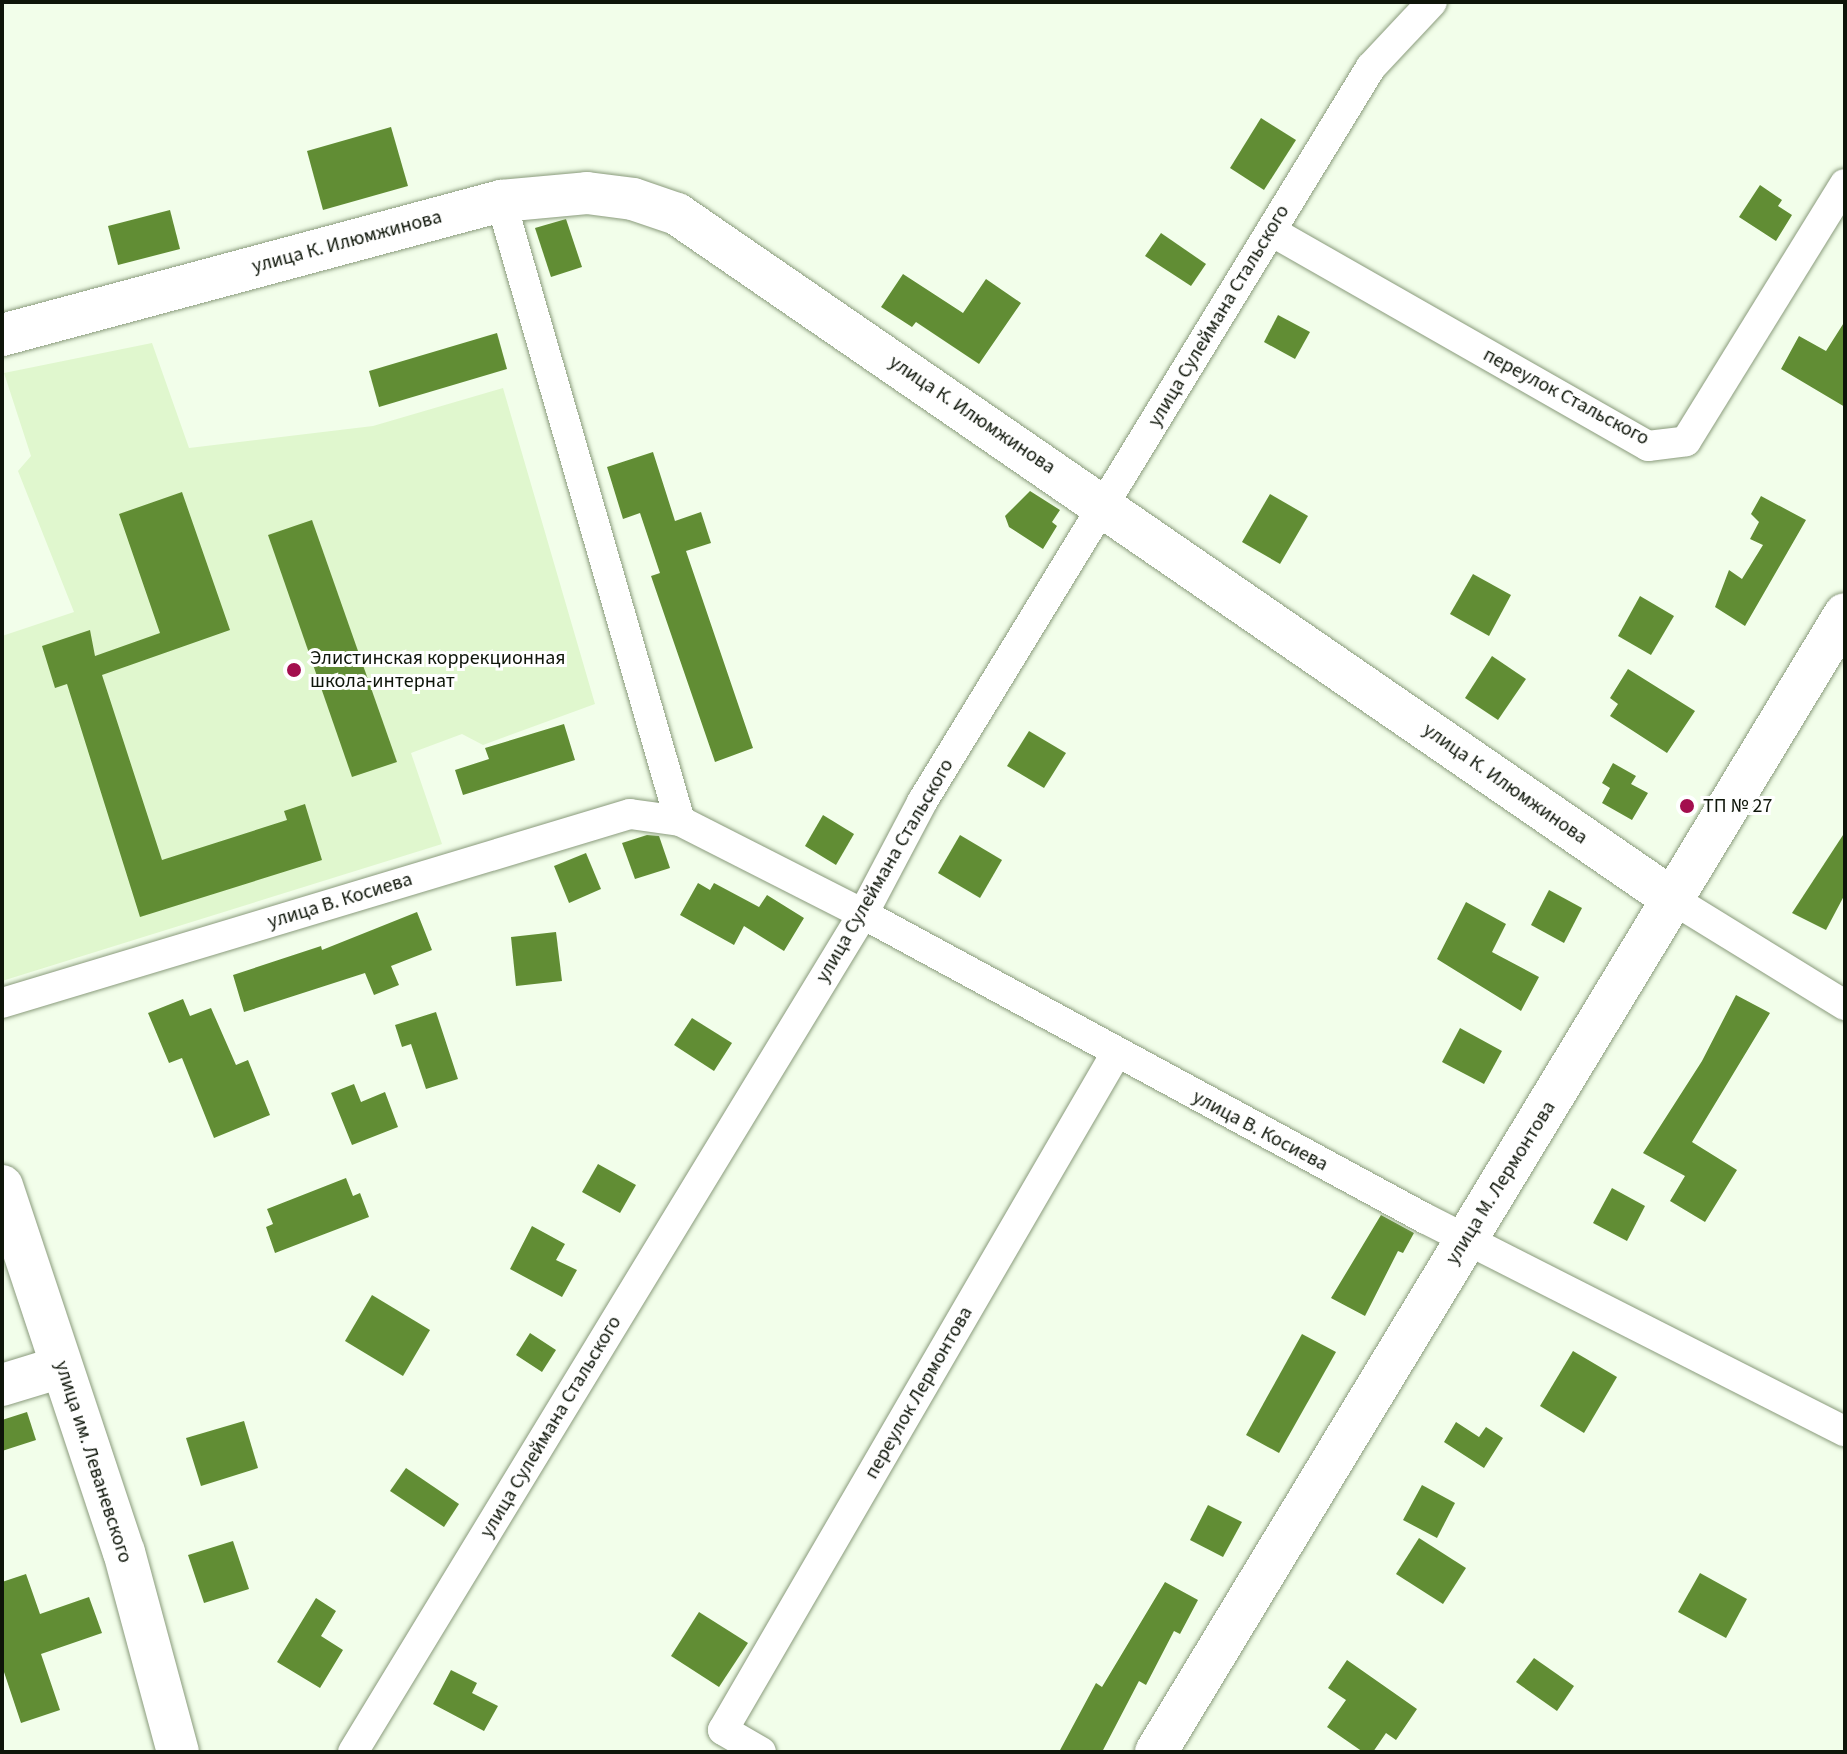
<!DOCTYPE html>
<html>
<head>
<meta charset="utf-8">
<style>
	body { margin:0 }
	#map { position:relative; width:1847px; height:1754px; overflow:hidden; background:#f2feea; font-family:"Source Sans 3",sans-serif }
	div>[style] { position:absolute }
	.built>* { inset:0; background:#e0f7ce }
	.building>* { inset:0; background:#618d34 }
	.roads { filter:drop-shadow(0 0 2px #8a9b7c) drop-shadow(0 0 2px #8a9b7c) }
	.street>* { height:30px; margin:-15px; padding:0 15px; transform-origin:15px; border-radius:15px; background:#fff }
	.secondary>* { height:42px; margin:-21px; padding:0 21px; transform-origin:21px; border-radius:21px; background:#fff }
	.dots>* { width:22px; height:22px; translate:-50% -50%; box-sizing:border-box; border:4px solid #fff; border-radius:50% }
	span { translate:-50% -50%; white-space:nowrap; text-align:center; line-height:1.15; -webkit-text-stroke:6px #fff; paint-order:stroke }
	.street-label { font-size:20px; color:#0e1509 }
	.poi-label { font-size:20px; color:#0e1509 }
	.left { translate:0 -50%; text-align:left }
	.frame { position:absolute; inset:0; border:4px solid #0e1509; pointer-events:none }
</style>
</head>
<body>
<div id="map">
	<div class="built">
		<div style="clip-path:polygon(152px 343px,189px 448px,373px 426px,503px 388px,595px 704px,483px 745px,462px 734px,411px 753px,442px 844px,2px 981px,2px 636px,74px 612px,18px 471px,31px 456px,4px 373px)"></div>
	</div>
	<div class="building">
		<div style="clip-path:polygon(1261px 118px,1296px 140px,1264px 190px,1230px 168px)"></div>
		<div style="clip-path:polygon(391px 127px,408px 186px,323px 210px,307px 151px)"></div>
		<div style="clip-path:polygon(1760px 185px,1782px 200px,1778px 206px,1792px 215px,1776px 241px,1739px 217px)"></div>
		<div style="clip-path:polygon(170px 210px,180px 249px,118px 265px,108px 226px)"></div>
		<div style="clip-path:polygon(566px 219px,582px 267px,551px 277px,535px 228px)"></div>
		<div style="clip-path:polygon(1161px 233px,1206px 264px,1191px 286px,1145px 256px)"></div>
		<div style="clip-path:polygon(903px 274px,963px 313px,986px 279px,1021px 303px,979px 364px,916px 322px,912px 327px,881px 307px)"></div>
		<div style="clip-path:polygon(1278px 315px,1310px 332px,1295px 359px,1264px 342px)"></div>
		<div style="clip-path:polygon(1845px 321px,1845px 407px,1781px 369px,1799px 336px,1826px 351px)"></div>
		<div style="clip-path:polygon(497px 333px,507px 369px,379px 407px,369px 371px)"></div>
		<div style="clip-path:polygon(653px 452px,675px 521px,701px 512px,711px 543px,686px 551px,753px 748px,715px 762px,651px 576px,660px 573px,640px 513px,623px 519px,607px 467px)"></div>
		<div style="clip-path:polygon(1030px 491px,1060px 510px,1052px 522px,1057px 526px,1043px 549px,1009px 527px,1005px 516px)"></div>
		<div style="clip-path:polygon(182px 492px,230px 630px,102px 675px,162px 860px,287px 820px,284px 811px,305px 804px,322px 860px,140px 917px,67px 684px,55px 688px,42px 646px,90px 630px,95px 656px,160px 633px,119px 514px)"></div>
		<div style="clip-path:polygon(1270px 494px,1308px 516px,1280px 564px,1242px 542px)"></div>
		<div style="clip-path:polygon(1761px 496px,1806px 520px,1745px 626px,1715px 607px,1729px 570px,1742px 579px,1763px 545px,1750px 539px,1759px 522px,1751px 514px)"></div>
		<div style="clip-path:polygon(312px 520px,397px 762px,352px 777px,268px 535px)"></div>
		<div style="clip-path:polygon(1473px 574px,1511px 595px,1489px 636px,1450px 614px)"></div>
		<div style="clip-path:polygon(1640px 596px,1674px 616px,1651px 655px,1618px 636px)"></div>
		<div style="clip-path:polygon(1492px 656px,1526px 679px,1498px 720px,1465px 698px)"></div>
		<div style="clip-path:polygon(1628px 669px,1695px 711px,1667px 753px,1610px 716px,1618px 704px,1610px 698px)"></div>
		<div style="clip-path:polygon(564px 724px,575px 760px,463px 795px,455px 770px,489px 759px,485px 748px)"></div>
		<div style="clip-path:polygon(1029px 731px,1066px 753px,1044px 788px,1007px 766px)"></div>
		<div style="clip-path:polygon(1613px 763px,1636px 776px,1631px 784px,1648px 793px,1632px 820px,1602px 803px,1610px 788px,1602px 783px)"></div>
		<div style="clip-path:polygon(823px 815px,854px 834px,836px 865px,805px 846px)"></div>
		<div style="clip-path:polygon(1845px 832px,1845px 894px,1826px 930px,1792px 913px)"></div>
		<div style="clip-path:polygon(647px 835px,659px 836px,670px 868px,635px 879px,622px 843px)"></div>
		<div style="clip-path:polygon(960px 835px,1002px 860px,980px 898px,938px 873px)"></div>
		<div style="clip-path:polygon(586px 853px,601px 889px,569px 903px,554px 866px)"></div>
		<div style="clip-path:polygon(698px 883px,710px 890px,714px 883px,759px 907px,767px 895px,804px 918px,784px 951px,744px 926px,734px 945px,680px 915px)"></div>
		<div style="clip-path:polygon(1549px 890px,1582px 908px,1564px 943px,1531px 925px)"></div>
		<div style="clip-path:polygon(1466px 902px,1506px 924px,1492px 952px,1539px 977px,1521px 1011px,1437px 959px)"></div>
		<div style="clip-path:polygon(417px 912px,432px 950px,391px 966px,399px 985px,374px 995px,365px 973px,244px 1012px,233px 975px,321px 946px,322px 950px)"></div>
		<div style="clip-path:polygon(556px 932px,562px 981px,516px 986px,511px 937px)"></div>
		<div style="clip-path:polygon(1736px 995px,1770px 1013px,1692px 1142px,1737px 1170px,1705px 1222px,1670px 1201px,1685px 1176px,1643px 1153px,1702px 1061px)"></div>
		<div style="clip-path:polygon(183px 999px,190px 1016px,211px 1008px,236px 1065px,248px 1060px,270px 1115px,214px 1138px,182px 1058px,169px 1063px,148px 1013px)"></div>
		<div style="clip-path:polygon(436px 1012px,458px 1079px,426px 1089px,411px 1044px,402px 1047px,395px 1025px)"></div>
		<div style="clip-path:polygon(692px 1018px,732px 1043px,714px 1071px,674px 1045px)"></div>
		<div style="clip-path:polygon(1460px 1028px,1502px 1051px,1484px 1084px,1442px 1062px)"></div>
		<div style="clip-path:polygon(354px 1084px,361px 1102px,385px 1092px,398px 1127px,352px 1145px,331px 1093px)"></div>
		<div style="clip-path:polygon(598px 1164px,636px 1185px,620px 1213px,582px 1192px)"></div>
		<div style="clip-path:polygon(346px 1178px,353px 1196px,360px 1193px,369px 1217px,275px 1253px,266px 1227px,273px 1224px,267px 1209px)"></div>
		<div style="clip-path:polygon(1612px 1188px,1645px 1206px,1627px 1241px,1593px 1223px)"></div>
		<div style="clip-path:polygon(1381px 1215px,1414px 1233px,1403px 1253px,1398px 1251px,1365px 1316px,1331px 1298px)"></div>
		<div style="clip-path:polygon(532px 1226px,565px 1244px,556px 1260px,577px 1270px,562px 1297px,510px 1269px)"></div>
		<div style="clip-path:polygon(372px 1295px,430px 1330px,403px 1376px,345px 1341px)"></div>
		<div style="clip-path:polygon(530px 1333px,556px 1350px,542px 1372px,516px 1355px)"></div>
		<div style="clip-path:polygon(1302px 1334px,1336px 1352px,1279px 1453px,1246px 1435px)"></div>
		<div style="clip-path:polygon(1573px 1351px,1617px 1377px,1584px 1433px,1540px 1406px)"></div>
		<div style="clip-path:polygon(27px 1412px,36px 1440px,2px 1451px,2px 1420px)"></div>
		<div style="clip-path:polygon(244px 1421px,258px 1468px,201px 1486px,186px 1438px)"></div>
		<div style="clip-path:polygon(1456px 1422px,1479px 1437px,1486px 1427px,1503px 1438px,1484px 1468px,1444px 1442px)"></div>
		<div style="clip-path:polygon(406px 1468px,459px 1504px,444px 1527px,390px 1491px)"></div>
		<div style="clip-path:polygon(1422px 1485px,1455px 1503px,1437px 1538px,1403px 1520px)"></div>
		<div style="clip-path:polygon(1208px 1505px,1242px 1522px,1223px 1557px,1190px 1540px)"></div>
		<div style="clip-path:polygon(1419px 1538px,1466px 1568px,1443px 1604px,1396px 1574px)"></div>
		<div style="clip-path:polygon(233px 1541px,249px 1589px,204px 1603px,188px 1555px)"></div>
		<div style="clip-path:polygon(1700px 1573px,1747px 1599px,1726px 1638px,1678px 1612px)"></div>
		<div style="clip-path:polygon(26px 1574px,40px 1614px,89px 1597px,102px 1633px,41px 1654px,60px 1710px,21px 1723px,2px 1666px,2px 1582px)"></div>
		<div style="clip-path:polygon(1165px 1582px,1198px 1600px,1180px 1634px,1174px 1631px,1146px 1685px,1139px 1681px,1102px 1752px,1059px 1752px,1096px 1683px,1102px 1687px)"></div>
		<div style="clip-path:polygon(316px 1598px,336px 1611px,321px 1636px,343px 1650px,320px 1688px,277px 1662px)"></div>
		<div style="clip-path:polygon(699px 1612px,748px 1643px,719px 1687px,671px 1656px)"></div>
		<div style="clip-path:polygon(1534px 1658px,1574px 1686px,1557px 1711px,1516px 1682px)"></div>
		<div style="clip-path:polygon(1347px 1660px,1417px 1709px,1396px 1740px,1386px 1733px,1373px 1752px,1363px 1752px,1327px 1727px,1346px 1700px,1328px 1688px)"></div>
		<div style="clip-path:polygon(451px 1670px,477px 1683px,472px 1693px,498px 1706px,484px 1731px,433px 1704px)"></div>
	</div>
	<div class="roads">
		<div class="street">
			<div style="left:501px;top:201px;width:645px;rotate:73.9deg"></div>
			<div style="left:1271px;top:231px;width:434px;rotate:29.7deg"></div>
			<div style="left:1648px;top:446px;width:38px;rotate:-7deg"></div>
			<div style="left:1686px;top:441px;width:302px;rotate:-58.3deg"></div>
			<div style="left:1674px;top:900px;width:201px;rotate:31.6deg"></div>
			<div style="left:2px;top:1003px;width:656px;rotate:-16.75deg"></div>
			<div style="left:630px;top:814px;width:50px;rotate:8deg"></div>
			<div style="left:680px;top:821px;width:205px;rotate:26.9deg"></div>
			<div style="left:863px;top:914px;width:640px;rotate:28.45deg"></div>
			<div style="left:1426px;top:1219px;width:470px;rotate:26.9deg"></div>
			<div style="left:353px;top:1752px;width:981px;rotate:-58.68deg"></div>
			<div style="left:863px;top:914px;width:127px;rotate:-62.2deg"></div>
			<div style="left:922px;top:802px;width:861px;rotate:-58.58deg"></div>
			<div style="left:1371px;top:67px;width:89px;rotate:-46.8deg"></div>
			<div style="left:761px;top:1752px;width:44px;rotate:-149.9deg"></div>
			<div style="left:723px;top:1730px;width:781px;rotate:-59.85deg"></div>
		</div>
		<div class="secondary">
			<div style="left:2px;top:335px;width:517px;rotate:-15.03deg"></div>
			<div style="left:501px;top:201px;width:86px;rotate:-5.3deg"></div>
			<div style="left:587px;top:193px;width:46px;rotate:7.4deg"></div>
			<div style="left:633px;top:199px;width:46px;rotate:18.8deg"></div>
			<div style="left:677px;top:214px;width:1210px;rotate:34.53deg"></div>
			<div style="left:2px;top:1186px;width:386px;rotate:71.6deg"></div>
			<div style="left:124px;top:1552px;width:207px;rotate:74.9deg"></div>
			<div style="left:2px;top:1385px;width:62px;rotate:-17deg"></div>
			<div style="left:1156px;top:1752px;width:1330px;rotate:-58.81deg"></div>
		</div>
	</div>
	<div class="dots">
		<div style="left:294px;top:670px;background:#a30e4e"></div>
		<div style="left:1687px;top:806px;background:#a30e4e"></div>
	</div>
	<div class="street-label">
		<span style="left:347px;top:242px;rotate:-15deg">улица К. Илюмжинова</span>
		<span style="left:1219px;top:316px;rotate:-59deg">улица Сулеймана Стальского</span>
		<span style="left:1566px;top:397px;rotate:28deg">переулок Стальского</span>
		<span style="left:972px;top:415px;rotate:34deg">улица К. Илюмжинова</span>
		<span style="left:1505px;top:784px;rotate:35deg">улица К. Илюмжинова</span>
		<span style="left:885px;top:871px;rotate:-60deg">улица Сулеймана Стальского</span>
		<span style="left:340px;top:901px;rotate:-17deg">улица В. Косиева</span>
		<span style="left:1260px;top:1131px;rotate:28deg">улица В. Косиева</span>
		<span style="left:1501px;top:1183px;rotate:-58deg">улица М. Лермонтова</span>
		<span style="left:919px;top:1393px;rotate:-60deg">переулок Лермонтова</span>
		<span style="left:551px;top:1427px;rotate:-59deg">улица Сулеймана Стальского</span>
		<span style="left:93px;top:1462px;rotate:72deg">улица им. Леваневского</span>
	</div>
	<div class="poi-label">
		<span class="left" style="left:310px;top:670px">Элистинская коррекционная<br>школа-интернат</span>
		<span class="left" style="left:1703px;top:806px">ТП № 27</span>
	</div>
	<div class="frame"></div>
</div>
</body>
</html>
